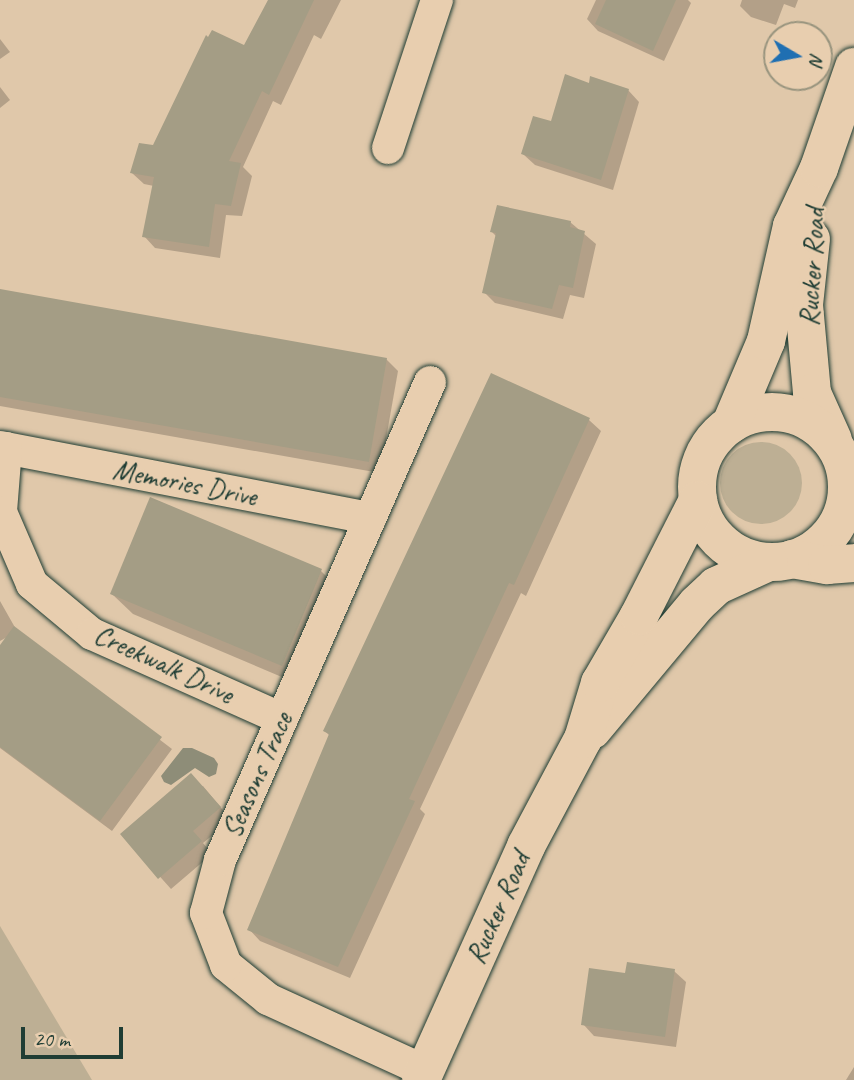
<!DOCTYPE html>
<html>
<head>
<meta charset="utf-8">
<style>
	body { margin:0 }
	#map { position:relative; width:854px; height:1080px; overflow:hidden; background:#e0c8aa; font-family:Caveat,sans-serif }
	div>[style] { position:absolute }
	.green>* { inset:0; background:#bdaf94 }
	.round { border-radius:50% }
	.water>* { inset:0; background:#8e8d78 }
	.shadow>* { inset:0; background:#0003 }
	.building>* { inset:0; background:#a49d85 }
	.roads { filter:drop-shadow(0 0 2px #1f3d34) drop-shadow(0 0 2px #1f3d34) }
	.street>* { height:32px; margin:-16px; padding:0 16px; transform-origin:16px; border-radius:16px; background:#e8ceaf }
	.secondary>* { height:38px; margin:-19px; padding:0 19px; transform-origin:19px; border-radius:19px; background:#e8ceaf }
	.secondary>.ring { margin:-19px; padding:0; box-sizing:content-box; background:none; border:38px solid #e8ceaf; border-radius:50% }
	span { translate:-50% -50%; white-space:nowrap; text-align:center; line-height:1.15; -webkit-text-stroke:5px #e8ceaf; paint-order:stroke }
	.street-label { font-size:28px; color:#1f3d34 }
	.north { position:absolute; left:763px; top:21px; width:70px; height:70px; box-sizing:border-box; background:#e8ceaf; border:2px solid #98947e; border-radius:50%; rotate:100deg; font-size:19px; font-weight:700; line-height:28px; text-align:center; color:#1f3d34 }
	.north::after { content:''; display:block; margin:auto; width:24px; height:32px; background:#1f6fb2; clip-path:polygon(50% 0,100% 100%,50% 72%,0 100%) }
	.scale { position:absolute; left:21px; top:1027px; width:102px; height:32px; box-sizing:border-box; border:4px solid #1f3d34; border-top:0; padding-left:9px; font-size:21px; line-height:24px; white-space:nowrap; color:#1f3d34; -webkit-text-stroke:5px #e8ceaf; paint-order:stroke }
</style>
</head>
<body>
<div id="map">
	<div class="green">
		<div class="round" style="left:720px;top:442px;width:82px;height:82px"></div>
		<div style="clip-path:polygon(0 926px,92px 1080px,0 1080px)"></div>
	</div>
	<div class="water">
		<div style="clip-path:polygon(183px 748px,192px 748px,214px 758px,218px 764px,216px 774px,209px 777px,195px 768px,171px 785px,164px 782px,161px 776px)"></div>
	</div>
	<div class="shadow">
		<div style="clip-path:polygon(270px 0,341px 0,321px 39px,314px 35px,281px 105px,273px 101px,243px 167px,252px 176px,242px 216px,226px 215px,220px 258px,155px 248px,144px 236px,154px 186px,144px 184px,132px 173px,245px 47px)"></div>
		<div style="clip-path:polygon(596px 0,688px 0,691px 3px,664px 61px,598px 31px,587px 19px)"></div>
		<div style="clip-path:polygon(742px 0,798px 0,795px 8px,784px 4px,776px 25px,751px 17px,740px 6px)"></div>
		<div style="clip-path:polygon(0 39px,10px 52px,0 59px)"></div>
		<div style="clip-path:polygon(590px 85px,628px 90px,639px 102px,613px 190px,535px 165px,523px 154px)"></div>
		<div style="clip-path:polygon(0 87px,10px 100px,0 108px)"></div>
		<div style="clip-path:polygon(570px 222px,596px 244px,584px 298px,570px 295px,563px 319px,495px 303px,484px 292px,497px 237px,492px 232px)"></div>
		<div style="clip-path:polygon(0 290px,386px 359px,398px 371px,380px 473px,0 406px)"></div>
		<div style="clip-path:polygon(492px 375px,589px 420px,601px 431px,526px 596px,521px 593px,420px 809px,425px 814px,350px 978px,260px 941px,249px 929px,330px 736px,325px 731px)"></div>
		<div style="clip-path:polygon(321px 571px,342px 592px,303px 686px,133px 614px,112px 594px)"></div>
		<div style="clip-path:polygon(0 601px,17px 631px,172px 749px,112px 831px,0 748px,0 648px,9px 636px,0 641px)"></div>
		<div style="clip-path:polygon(203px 786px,231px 820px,203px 843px,212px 854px,171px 889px,122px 834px)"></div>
		<div style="clip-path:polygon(674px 971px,686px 982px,676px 1047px,594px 1036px,583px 1024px,627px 975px)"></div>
		<div style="clip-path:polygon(854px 1067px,854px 1080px,846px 1080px)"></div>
	</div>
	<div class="building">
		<div style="clip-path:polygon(268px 0,314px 0,269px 95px,262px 91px,229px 161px,241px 163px,231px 206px,215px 204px,209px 247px,142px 237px,154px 177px,130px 173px,139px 143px,153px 145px,206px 35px,208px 37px,212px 30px,244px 45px)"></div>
		<div style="clip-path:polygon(606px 0,676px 0,653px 51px,595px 24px)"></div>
		<div style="clip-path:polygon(565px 74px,589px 83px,590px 76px,629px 89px,601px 180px,521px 154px,533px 116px,551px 121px)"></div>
		<div style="clip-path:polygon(497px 205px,571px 221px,570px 227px,585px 231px,573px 288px,559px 285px,552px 309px,482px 293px,496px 233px,490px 232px)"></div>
		<div style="clip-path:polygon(0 289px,387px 358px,369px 462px,0 397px)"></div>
		<div style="clip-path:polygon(491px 373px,590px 418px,514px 585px,509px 583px,409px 799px,415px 801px,338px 967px,247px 930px,329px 734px,323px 731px)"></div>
		<div style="clip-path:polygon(150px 497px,322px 569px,282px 666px,110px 594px)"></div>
		<div style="clip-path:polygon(14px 626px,162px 737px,100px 821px,0 747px,0 645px)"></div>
		<div style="clip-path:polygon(191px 773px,221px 807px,193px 831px,202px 841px,158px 879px,120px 834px)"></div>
		<div style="clip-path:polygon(627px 962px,675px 969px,665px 1037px,581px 1025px,589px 968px,625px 973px)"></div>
	</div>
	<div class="roads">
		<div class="street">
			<div style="left:388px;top:148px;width:156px;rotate:-71.7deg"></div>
			<div style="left:0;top:447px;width:377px;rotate:10.9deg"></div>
			<div style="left:6px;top:448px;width:64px;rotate:94.5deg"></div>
			<div style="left:1px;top:512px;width:78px;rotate:66.7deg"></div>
			<div style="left:32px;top:584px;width:78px;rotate:39.8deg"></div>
			<div style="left:92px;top:634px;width:208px;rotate:24.1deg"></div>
			<div style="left:425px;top:1071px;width:173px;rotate:-155.4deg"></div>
			<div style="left:268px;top:999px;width:54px;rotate:-141deg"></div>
			<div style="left:226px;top:965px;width:56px;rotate:-111deg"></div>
			<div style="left:206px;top:913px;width:55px;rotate:-75.2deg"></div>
			<div style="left:220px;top:860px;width:522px;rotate:-66.28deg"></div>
		</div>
		<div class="secondary">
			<div style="left:811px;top:239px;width:66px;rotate:96.1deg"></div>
			<div style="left:804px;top:305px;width:88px;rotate:84.8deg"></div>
			<div style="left:812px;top:393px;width:51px;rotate:65.9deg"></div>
			<div class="ring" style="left:697px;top:412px;width:112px;height:112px"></div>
			<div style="left:731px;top:424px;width:90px;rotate:-67.1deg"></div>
			<div style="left:766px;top:341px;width:118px;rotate:-77.3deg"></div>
			<div style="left:792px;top:226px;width:64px;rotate:-65deg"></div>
			<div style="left:819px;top:168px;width:107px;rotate:-70.9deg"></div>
			<div style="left:792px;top:559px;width:36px;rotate:10deg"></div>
			<div style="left:827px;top:565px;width:27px;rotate:-4deg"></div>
			<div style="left:592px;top:730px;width:164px;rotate:-50.2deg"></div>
			<div style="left:697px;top:604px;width:26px;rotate:-43deg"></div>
			<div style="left:716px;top:586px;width:58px;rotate:-24.4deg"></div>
			<div style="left:421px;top:1080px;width:256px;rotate:-65.8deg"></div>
			<div style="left:526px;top:846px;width:121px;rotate:-62deg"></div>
			<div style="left:583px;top:739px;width:59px;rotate:-73.1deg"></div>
			<div style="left:600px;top:683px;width:78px;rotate:-59.8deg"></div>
			<div style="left:639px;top:616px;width:130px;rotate:-63deg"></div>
		</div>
	</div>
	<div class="street-label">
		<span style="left:812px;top:267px;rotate:-87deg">Rucker Road</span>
		<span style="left:185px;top:483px;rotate:11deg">Memories Drive</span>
		<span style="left:164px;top:664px;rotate:25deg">Creekwalk Drive</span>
		<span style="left:257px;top:775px;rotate:-66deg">Seasons Trace</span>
		<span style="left:498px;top:908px;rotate:-66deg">Rucker Road</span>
	</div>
	<div class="north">N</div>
	<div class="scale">20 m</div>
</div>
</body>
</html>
